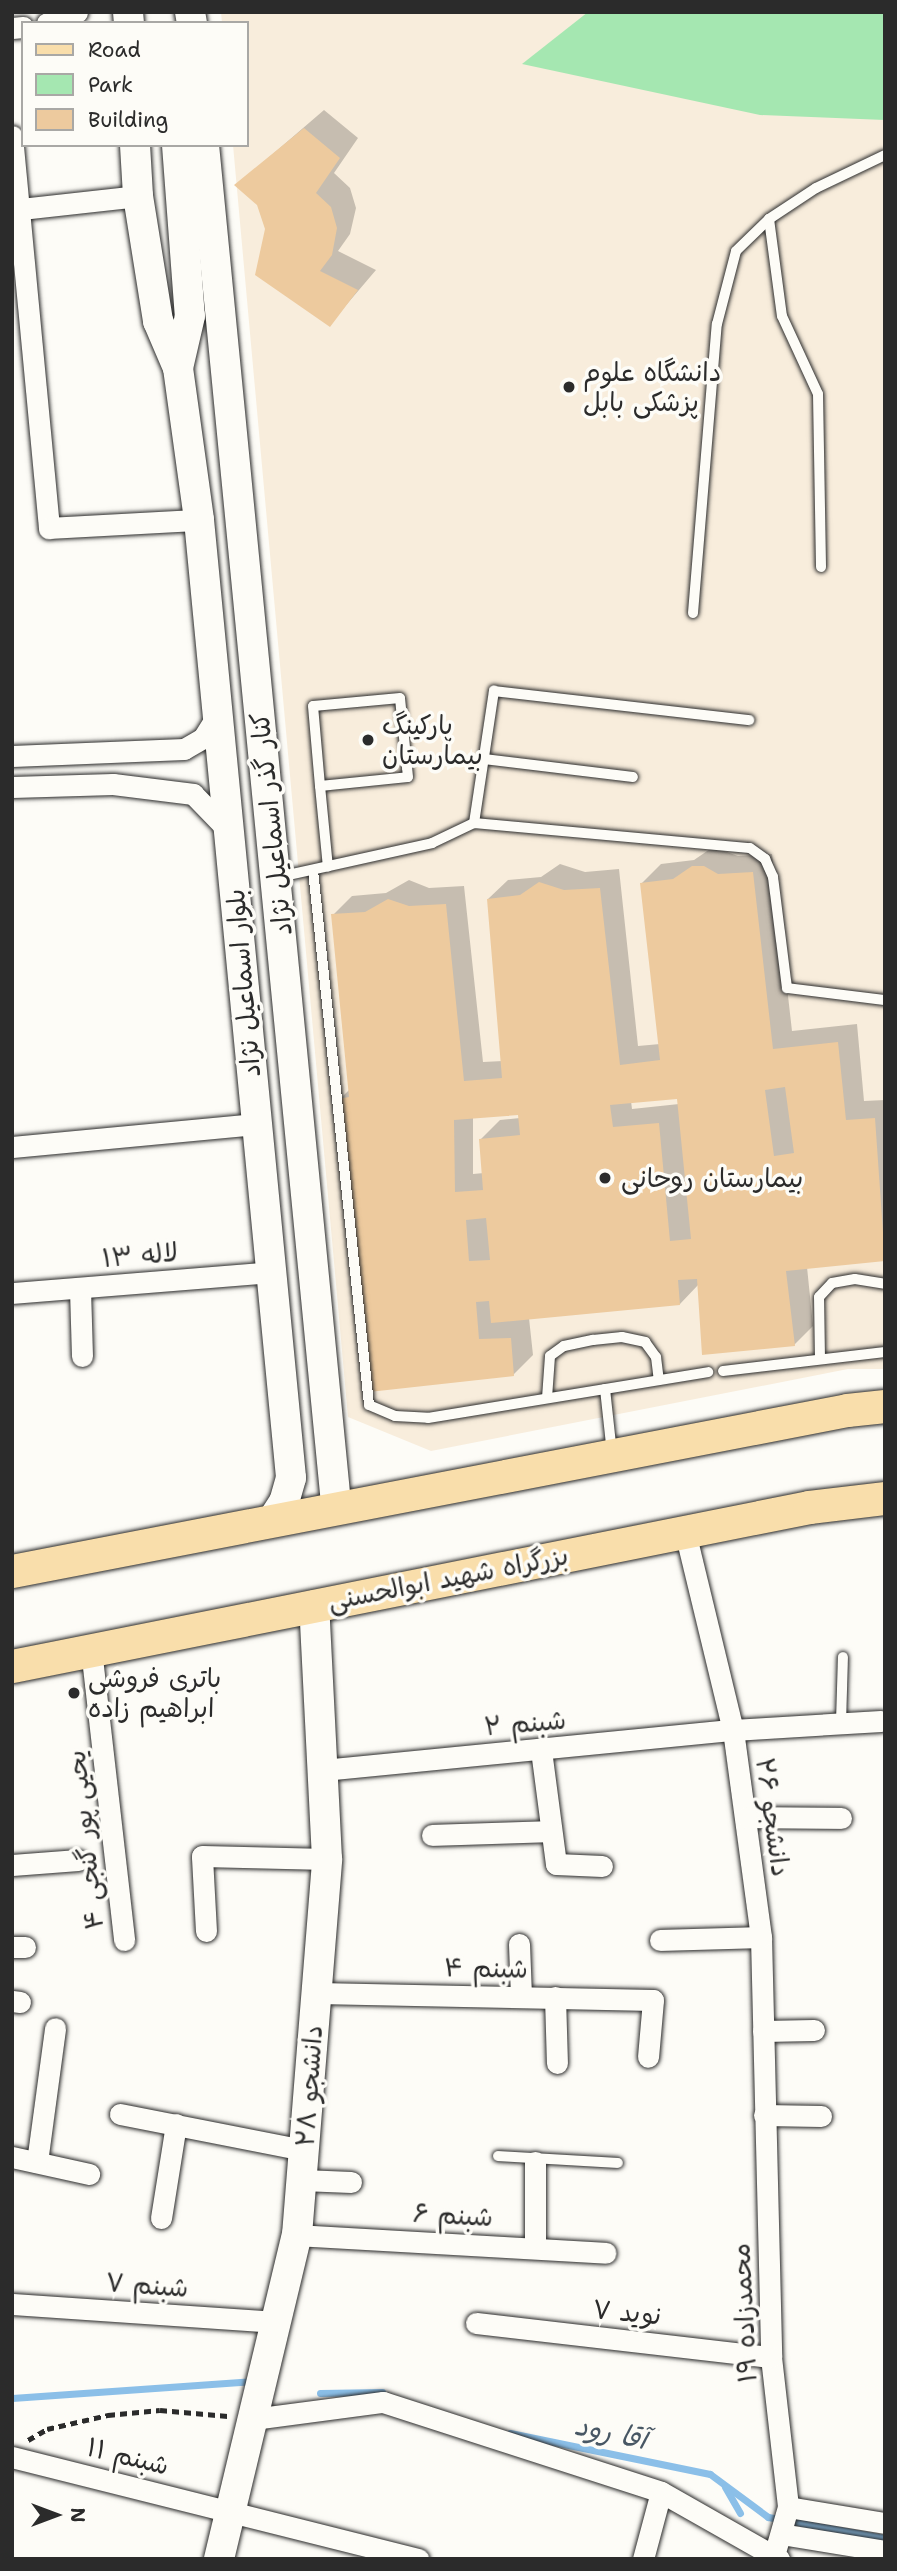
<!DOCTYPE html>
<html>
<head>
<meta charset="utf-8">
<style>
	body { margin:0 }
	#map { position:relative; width:897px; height:2571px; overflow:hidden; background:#fdfcf7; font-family:"Shantell Sans","Playpen Sans Arabic",sans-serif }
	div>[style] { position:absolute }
	.built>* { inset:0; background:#f8eddc }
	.green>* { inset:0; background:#a5e7b1 }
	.shadow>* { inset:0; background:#0003 }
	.stream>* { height:7px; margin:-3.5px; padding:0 3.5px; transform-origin:3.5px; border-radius:3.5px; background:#8bbfe8 }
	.building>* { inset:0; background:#edca9e }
	.path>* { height:4.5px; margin-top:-2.25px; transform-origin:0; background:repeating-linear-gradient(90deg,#2b2b2b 0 7px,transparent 0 12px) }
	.roads { filter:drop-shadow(0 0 2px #2b2b2b) drop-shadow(0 0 2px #2b2b2b) }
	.lane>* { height:10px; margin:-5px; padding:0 5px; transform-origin:5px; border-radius:5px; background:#fdfcf7 }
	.street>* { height:21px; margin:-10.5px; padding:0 10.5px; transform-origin:10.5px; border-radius:10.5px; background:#fdfcf7 }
	.secondary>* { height:30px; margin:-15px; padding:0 15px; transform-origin:15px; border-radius:15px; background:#fdfcf7 }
	.primary>* { height:33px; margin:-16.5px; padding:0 16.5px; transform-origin:16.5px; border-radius:16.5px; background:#f9deab }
	.dots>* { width:19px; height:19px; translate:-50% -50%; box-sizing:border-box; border:4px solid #fdfcf7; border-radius:50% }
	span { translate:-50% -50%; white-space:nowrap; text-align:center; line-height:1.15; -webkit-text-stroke:7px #fdfcf7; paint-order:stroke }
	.poi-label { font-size:26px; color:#2b2b2b }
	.left { translate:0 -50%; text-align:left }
	.street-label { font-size:26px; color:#2b2b2b }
	.water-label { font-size:28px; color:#485764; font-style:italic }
	.frame { position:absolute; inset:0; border:14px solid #2b2b2b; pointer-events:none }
	.legend { position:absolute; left:21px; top:21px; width:228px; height:126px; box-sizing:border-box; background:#fdfcf7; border:2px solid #a9a8a5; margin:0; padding:9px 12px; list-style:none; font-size:21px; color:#2b2b2b }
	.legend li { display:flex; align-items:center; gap:14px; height:35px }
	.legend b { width:35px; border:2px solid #a9a8a5 }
	.north { position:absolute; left:21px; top:2480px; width:70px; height:70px; -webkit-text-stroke:5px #fdfcf7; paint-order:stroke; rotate:90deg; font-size:19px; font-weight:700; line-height:28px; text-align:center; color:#2b2b2b }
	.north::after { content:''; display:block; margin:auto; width:24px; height:32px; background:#2b2b2b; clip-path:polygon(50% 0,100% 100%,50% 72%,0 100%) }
</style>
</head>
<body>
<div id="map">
	<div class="built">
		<div style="clip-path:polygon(221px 12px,885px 12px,885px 1369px,848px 1369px,431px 1451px,348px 1417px,233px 145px,247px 145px,247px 23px,222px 23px)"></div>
	</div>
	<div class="green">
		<div style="clip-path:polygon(588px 12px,885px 12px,885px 120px,760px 115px,522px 64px)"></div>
	</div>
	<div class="shadow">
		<div style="clip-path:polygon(324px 110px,358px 138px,334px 173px,350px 188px,356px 208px,350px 234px,338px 251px,376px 270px,330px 324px,267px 229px,258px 204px,237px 185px)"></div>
		<div style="clip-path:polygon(evenodd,713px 847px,738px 856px,772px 854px,792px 1031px,857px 1024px,864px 1101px,885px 1100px,885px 1260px,807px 1267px,813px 1326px,794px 1345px,699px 1284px,680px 1304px,529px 1318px,533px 1355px,513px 1375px,370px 1390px,340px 1099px,350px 1089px,333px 915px,352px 896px,386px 893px,409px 880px,429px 888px,464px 886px,483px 1062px,503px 1061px,488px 899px,508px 880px,541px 877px,560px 864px,585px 872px,619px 869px,638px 1046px,660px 1044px,642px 883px,661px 864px,694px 860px,713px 847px,679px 1097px,679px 1104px,632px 1109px,631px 1101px,679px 1097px,713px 847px,520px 1113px,520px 1118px,500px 1120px,481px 1139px,484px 1173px,473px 1174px,473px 1117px,520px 1113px)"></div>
	</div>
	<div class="stream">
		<div style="left:320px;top:2393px;width:62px;rotate:-0.9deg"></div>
		<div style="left:12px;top:2398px;width:243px;rotate:-4deg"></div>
		<div style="left:510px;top:2433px;width:204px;rotate:11.6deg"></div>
		<div style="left:710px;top:2474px;width:72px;rotate:36.6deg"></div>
		<div style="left:768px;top:2517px;width:119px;rotate:10.2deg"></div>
		<div style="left:725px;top:2487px;width:30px;rotate:60deg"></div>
	</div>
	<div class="building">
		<div style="clip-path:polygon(304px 128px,340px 158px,316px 193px,331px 207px,337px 228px,332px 255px,320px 271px,358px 290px,330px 327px,255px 275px,265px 229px,257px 205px,234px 185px)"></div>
		<div style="clip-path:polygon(evenodd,692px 866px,704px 866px,718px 874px,753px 872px,773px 1049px,838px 1042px,846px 1120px,875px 1118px,885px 1261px,786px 1271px,795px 1346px,702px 1355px,697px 1279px,678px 1280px,680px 1305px,491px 1323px,489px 1301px,476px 1302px,479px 1339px,511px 1338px,514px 1376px,369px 1392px,338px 1099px,349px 1097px,331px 914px,365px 912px,388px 899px,409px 906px,446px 904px,464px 1081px,502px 1078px,487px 899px,520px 895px,539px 882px,564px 890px,600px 888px,620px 1065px,660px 1060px,640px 883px,673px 879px,692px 866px,785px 1087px,794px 1153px,774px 1156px,765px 1090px,785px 1087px,692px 866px,677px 1099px,691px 1239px,670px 1241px,659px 1123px,613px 1127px,610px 1105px,677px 1099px,692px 866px,518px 1115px,520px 1135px,479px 1139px,483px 1190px,455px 1192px,454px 1120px,518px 1115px,692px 866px,486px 1218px,490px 1260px,469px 1261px,466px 1220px,486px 1218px)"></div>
	</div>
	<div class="path">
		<div style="left:28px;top:2440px;width:22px;rotate:-30deg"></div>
		<div style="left:47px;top:2429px;width:63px;rotate:-12.9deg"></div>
		<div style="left:108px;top:2415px;width:52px;rotate:-5.5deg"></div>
		<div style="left:160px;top:2410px;width:68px;rotate:5deg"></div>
	</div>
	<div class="roads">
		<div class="lane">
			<div style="left:769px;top:219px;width:98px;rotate:82.4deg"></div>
			<div style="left:782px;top:316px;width:86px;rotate:65.2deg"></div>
			<div style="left:818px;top:394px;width:173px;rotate:89deg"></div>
			<div style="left:693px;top:613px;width:290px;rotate:-85.3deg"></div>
			<div style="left:717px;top:324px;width:75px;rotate:-75.4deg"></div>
			<div style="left:736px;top:251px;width:46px;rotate:-44.1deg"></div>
			<div style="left:769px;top:219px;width:56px;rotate:-33.4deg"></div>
			<div style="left:816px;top:188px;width:76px;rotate:-25.6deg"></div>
			<div style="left:484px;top:759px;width:150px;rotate:6.9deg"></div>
			<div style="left:320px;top:786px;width:88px;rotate:-5.8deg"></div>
			<div style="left:408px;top:777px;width:79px;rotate:-95.8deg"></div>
			<div style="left:400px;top:698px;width:87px;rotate:174.7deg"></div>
			<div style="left:313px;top:706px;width:80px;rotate:85deg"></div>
			<div style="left:320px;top:786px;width:81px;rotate:84.4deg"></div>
			<div style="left:474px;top:823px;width:134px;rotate:-81.4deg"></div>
			<div style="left:494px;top:691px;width:257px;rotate:6.5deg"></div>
			<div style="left:313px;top:870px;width:538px;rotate:84.02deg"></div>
			<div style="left:369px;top:1405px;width:28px;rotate:23deg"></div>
			<div style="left:395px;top:1416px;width:33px;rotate:3deg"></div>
			<div style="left:428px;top:1418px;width:284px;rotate:-9.3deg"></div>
			<div style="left:279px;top:877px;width:157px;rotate:-12.5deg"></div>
			<div style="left:432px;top:843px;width:47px;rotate:-25.5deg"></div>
			<div style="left:474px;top:823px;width:277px;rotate:5.2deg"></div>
			<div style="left:750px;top:848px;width:19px;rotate:36deg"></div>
			<div style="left:765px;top:859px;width:20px;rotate:66deg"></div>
			<div style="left:773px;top:877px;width:112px;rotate:82.8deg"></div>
			<div style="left:787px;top:988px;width:99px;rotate:7deg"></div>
			<div style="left:820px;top:1359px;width:62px;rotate:-90.9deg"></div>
			<div style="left:819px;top:1297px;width:19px;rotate:-47deg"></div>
			<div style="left:832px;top:1283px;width:23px;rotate:-10deg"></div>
			<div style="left:855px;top:1279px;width:30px;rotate:9deg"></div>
			<div style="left:723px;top:1371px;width:163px;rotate:-6.7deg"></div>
			<div style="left:605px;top:1389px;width:64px;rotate:83.8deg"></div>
			<div style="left:547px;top:1398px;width:42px;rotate:-85.9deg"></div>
			<div style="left:550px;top:1356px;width:17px;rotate:-36deg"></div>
			<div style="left:564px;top:1346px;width:30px;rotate:-12deg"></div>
			<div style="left:593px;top:1340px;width:29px;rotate:-6deg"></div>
			<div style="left:622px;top:1337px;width:24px;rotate:12deg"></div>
			<div style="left:645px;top:1342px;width:19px;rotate:54deg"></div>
			<div style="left:656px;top:1357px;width:23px;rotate:83deg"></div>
			<div style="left:841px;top:1723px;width:66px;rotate:-88.3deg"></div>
			<div style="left:498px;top:2156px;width:120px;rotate:3.3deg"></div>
		</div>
		<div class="street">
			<div style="left:47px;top:23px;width:32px;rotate:-20deg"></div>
			<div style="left:12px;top:28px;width:11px;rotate:-5deg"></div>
			<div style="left:12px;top:136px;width:394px;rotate:84.6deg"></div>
			<div style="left:49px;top:528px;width:150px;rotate:-3.1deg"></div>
			<div style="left:21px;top:209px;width:118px;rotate:-6.3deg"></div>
			<div style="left:12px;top:756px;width:172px;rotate:-2.3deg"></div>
			<div style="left:184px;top:749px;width:22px;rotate:-30deg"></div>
			<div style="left:203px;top:738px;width:28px;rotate:-58deg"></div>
			<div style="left:12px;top:787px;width:101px;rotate:-1.7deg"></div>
			<div style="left:113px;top:784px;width:81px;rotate:7.1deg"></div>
			<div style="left:193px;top:794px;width:50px;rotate:45.8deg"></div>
			<div style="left:12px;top:1147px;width:245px;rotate:-5.4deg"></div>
			<div style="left:80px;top:1289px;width:67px;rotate:88.3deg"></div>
			<div style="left:12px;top:1293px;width:262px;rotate:-4.6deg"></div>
			<div style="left:685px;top:1532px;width:204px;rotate:76.4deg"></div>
			<div style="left:733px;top:1730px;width:209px;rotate:82.3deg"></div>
			<div style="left:761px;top:1937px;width:420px;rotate:88.6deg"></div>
			<div style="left:771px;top:2357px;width:151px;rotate:83.5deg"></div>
			<div style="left:788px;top:2507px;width:54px;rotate:106.1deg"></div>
			<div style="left:91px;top:1649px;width:293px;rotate:83.5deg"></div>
			<div style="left:541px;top:1750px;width:115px;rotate:82.5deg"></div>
			<div style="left:556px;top:1864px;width:46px;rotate:2.5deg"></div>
			<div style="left:323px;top:1770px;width:412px;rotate:-5.6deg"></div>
			<div style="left:733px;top:1730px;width:148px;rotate:-3.5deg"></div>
			<div style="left:747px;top:1817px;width:94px;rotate:0.6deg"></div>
			<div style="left:432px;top:1835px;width:119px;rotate:-1.9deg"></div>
			<div style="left:12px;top:1865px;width:66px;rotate:-4.3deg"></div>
			<div style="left:206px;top:1931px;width:75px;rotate:-93.1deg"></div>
			<div style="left:202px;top:1856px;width:125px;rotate:1.4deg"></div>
			<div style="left:660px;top:1940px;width:101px;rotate:-1.7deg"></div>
			<div style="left:519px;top:1944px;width:53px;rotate:87.8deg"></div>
			<div style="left:12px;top:1947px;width:13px"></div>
			<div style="left:317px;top:1993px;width:336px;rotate:1.2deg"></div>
			<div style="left:653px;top:2000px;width:57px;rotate:95deg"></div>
			<div style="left:555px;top:1997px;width:66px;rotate:88.3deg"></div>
			<div style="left:12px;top:2001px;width:8px;rotate:7deg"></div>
			<div style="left:763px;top:2031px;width:51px;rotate:-1.1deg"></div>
			<div style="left:120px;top:2114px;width:187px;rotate:11.1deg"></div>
			<div style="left:764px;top:2115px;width:57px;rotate:1deg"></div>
			<div style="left:12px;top:2157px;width:79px;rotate:12.4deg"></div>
			<div style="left:37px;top:2162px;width:135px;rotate:-82.3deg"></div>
			<div style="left:535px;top:2162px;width:86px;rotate:90deg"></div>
			<div style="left:302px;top:2180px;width:49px;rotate:2.3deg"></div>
			<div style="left:161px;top:2218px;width:95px;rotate:-80.9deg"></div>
			<div style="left:297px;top:2235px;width:309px;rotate:3.3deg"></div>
			<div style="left:12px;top:2304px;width:266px;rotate:3.9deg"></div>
			<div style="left:476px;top:2323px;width:297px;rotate:6.6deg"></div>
			<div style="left:253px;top:2419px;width:131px;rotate:-7.5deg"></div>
			<div style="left:383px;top:2402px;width:292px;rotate:17.9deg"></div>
			<div style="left:661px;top:2492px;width:136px;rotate:29.6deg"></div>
			<div style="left:12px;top:2457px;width:419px;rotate:14.1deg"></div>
			<div style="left:788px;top:2507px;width:98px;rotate:9.4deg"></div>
			<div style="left:781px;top:2534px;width:105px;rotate:9.3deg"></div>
			<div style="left:643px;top:2559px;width:69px;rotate:-75deg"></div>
		</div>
		<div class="secondary">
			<div style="left:128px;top:12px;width:11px;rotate:85deg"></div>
			<div style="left:190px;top:12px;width:11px;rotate:80deg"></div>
			<div style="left:135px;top:145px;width:51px;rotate:86.6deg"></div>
			<div style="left:138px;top:196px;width:127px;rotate:80.9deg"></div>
			<div style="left:158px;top:321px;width:51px;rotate:66.9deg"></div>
			<div style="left:178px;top:368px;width:153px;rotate:82.1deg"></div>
			<div style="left:199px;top:520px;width:962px;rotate:84.51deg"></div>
			<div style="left:291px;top:1478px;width:25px;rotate:106deg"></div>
			<div style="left:284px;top:1502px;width:24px;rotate:123deg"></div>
			<div style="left:177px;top:145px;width:171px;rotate:85.7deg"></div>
			<div style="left:190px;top:316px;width:53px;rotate:103deg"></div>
			<div style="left:204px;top:145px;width:1365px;rotate:84.45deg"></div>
			<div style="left:219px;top:2559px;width:333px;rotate:-76.5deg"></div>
			<div style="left:297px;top:2235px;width:377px;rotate:-85.4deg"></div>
			<div style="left:327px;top:1859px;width:254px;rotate:-92.9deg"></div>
		</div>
		<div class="primary">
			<div style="left:12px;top:1571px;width:850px;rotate:-10.91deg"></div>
			<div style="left:847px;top:1410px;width:38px;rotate:-6deg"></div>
			<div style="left:12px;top:1666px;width:813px;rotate:-11.28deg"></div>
			<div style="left:809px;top:1507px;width:77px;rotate:-6.8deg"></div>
		</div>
	</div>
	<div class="dots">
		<div style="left:569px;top:387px;background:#2b2b2b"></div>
		<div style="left:368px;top:740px;background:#2b2b2b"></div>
		<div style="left:605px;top:1178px;background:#2b2b2b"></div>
		<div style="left:74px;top:1693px;background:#2b2b2b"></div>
	</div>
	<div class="poi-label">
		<span class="left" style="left:583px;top:387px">دانشگاه علوم<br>پزشکی بابل</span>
		<span class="left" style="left:382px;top:740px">پارکینگ<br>بیمارستان</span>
		<span class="left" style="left:621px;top:1178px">بیمارستان روحانی</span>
		<span class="left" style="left:88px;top:1693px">باتری فروشی<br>ابراهیم زاده</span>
	</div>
	<div class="street-label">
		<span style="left:271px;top:824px;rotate:-96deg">کنار گذر اسماعیل نژاد</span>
		<span style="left:243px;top:983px;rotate:-95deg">بلوار اسماعیل نژاد</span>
		<span style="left:140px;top:1255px;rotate:-5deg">لاله ۱۳</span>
		<span style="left:448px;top:1578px;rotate:-11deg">بزرگراه شهید ابوالحسنی</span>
		<span style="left:525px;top:1723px;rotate:-5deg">شبنم ۲</span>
		<span style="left:773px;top:1817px;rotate:82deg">دانشجو ۲۶</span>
		<span style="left:85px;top:1840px;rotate:-96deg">یحیی پور گنجی ۴</span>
		<span style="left:486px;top:1968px;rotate:1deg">شبنم ۴</span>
		<span style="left:309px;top:2086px;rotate:-86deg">دانشجو ۲۸</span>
		<span style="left:453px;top:2215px;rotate:3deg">شبنم ۶</span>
		<span style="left:147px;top:2285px;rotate:4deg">شبنم ۷</span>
		<span style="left:627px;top:2312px;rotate:6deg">نوید ۷</span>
		<span style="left:744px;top:2313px;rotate:-93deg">محمدزاده ۱۹</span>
		<span style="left:128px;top:2456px;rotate:14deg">شبنم ۱۱</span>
	</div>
	<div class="water-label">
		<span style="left:611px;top:2432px;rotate:12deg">آقا رود</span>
	</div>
	<div class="frame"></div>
	<ul class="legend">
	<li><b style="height:9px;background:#f9deab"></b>Road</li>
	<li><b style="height:19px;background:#a5e7b1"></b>Park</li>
	<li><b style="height:19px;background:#edca9e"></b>Building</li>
	</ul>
	<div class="north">N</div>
</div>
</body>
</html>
